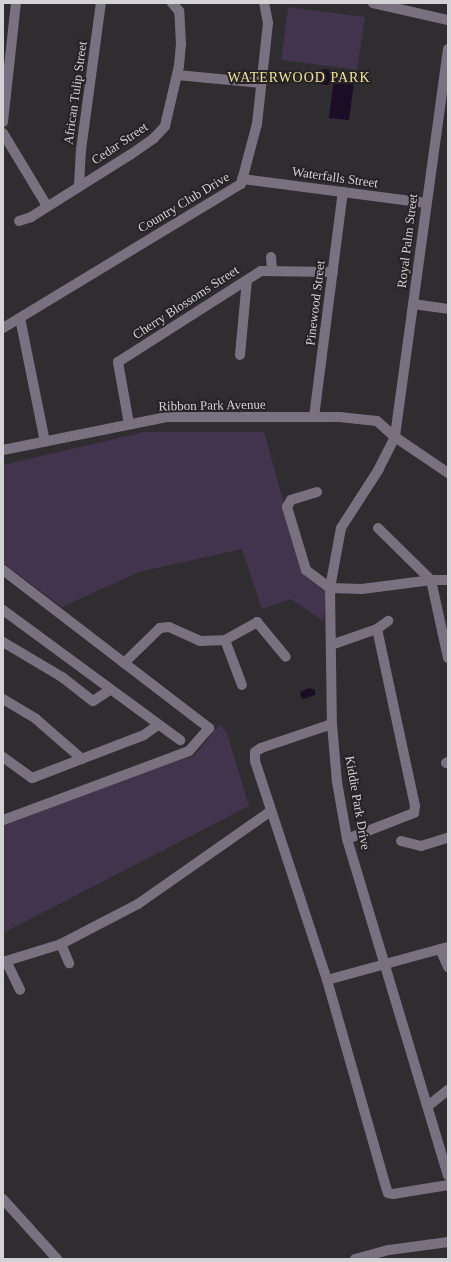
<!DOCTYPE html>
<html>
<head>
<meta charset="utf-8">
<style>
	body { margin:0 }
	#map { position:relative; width:451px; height:1262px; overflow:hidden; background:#2f2d30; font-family:Georgia,serif }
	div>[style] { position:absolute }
	.green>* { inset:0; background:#42344c }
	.water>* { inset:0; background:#1b0d25 }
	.round { border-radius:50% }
	.minor>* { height:10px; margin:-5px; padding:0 5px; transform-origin:5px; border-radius:5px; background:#79717f }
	span { translate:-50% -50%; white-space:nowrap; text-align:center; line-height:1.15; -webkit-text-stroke:4px #252326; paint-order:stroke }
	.street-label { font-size:13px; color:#d3d2d4 }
	.neighbourhood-label { font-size:14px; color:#f0e394; letter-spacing:1px }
	.frame { position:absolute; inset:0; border:4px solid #d3d2d4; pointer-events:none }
</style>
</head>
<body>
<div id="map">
	<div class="green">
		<div style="clip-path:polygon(288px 7px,365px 17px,357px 70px,281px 60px)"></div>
		<div style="clip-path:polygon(144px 432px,264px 432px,301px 564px,322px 584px,327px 594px,323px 621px,291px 599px,262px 609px,242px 549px,139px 572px,62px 607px,3px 563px,3px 465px)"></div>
		<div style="clip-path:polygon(219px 725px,227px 733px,249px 806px,3px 933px,3px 826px,161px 765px,194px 756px)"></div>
	</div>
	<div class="water">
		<div class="round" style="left:317px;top:69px;width:16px;height:16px"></div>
		<div style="clip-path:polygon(334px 78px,354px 81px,349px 120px,329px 118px)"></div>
		<div style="clip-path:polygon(309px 688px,315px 690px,315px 695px,304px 699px,301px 698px,300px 692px)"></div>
	</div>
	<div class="minor">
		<div style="left:373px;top:3px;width:77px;rotate:12.8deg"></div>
		<div style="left:448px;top:49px;width:392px;rotate:97.8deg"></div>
		<div style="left:395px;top:437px;width:36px;rotate:117deg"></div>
		<div style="left:379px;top:469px;width:70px;rotate:122.8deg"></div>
		<div style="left:341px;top:528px;width:61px;rotate:100.4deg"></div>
		<div style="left:330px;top:588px;width:136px;rotate:89.2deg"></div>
		<div style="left:332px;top:724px;width:58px;rotate:85.1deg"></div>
		<div style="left:337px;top:782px;width:58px;rotate:80deg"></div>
		<div style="left:347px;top:839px;width:351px;rotate:73.3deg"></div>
		<div style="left:177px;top:75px;width:84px;rotate:5.4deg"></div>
		<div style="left:3px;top:122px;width:120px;rotate:-83.8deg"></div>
		<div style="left:3px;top:133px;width:85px;rotate:58.9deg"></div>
		<div style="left:242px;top:179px;width:186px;rotate:7.4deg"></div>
		<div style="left:79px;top:186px;width:36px;rotate:-87deg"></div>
		<div style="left:81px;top:150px;width:148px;rotate:-82.3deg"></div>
		<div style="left:19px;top:221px;width:13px;rotate:-18deg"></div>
		<div style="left:31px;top:217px;width:117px;rotate:-32.1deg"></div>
		<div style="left:130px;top:155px;width:29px;rotate:-35deg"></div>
		<div style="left:154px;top:138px;width:16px;rotate:-47deg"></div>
		<div style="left:165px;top:126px;width:62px;rotate:-76.9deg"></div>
		<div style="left:179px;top:66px;width:22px;rotate:-85deg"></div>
		<div style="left:181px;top:44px;width:33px;rotate:-93deg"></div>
		<div style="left:179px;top:11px;width:11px;rotate:-131deg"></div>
		<div style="left:271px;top:257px;width:14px;rotate:86deg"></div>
		<div style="left:413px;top:304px;width:35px;rotate:8deg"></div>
		<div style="left:20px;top:318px;width:126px;rotate:78.6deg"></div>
		<div style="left:3px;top:328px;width:278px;rotate:-31.2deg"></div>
		<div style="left:241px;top:184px;width:62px;rotate:-75.1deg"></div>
		<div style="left:257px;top:124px;width:102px;rotate:-83.8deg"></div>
		<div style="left:268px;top:23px;width:20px;rotate:-101deg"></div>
		<div style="left:240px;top:355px;width:75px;rotate:-84.7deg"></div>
		<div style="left:314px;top:417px;width:227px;rotate:-82.7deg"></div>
		<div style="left:129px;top:424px;width:63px;rotate:-100.1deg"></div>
		<div style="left:118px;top:362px;width:169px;rotate:-32.5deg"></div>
		<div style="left:261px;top:271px;width:72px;rotate:0.8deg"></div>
		<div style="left:3px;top:450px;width:167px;rotate:-11.4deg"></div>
		<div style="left:167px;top:417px;width:172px"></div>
		<div style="left:339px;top:417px;width:38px;rotate:6deg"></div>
		<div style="left:377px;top:421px;width:24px;rotate:42deg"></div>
		<div style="left:395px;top:437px;width:64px;rotate:34.2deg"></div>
		<div style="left:317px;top:492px;width:27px;rotate:163deg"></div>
		<div style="left:291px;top:500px;width:8px;rotate:120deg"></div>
		<div style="left:287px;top:507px;width:66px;rotate:73.2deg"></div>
		<div style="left:306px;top:570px;width:30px;rotate:37deg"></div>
		<div style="left:330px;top:588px;width:32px;rotate:2deg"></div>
		<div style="left:362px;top:589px;width:70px;rotate:-7.4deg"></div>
		<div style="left:431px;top:580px;width:80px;rotate:77.7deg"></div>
		<div style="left:378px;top:528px;width:74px;rotate:44.5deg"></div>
		<div style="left:431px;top:580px;width:17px"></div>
		<div style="left:3px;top:570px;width:260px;rotate:37.5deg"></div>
		<div style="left:209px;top:728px;width:30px;rotate:131deg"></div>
		<div style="left:189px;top:751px;width:198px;rotate:159.6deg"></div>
		<div style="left:3px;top:610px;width:220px;rotate:36.3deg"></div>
		<div style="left:225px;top:640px;width:48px;rotate:69.3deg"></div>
		<div style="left:3px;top:642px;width:69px;rotate:30.7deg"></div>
		<div style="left:62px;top:677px;width:39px;rotate:38deg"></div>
		<div style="left:93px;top:701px;width:20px;rotate:-33deg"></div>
		<div style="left:331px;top:645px;width:49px;rotate:-19.2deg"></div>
		<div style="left:377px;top:629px;width:14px;rotate:-36deg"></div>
		<div style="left:124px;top:663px;width:50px;rotate:-44.2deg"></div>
		<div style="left:160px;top:628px;width:9px;rotate:-6deg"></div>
		<div style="left:169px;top:627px;width:34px;rotate:24deg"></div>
		<div style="left:200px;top:641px;width:25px;rotate:-2deg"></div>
		<div style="left:225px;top:640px;width:37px;rotate:-29deg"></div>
		<div style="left:257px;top:622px;width:45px;rotate:50.4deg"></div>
		<div style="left:3px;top:699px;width:39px;rotate:31deg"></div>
		<div style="left:36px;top:719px;width:61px;rotate:41deg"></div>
		<div style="left:332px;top:724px;width:75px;rotate:161.3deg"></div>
		<div style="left:261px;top:748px;width:7px;rotate:146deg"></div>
		<div style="left:255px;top:752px;width:9px;rotate:90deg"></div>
		<div style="left:255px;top:761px;width:231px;rotate:71.8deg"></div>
		<div style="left:327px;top:980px;width:215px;rotate:74.1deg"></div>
		<div style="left:386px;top:1187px;width:6px;rotate:72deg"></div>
		<div style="left:388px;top:1193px;width:5px;rotate:11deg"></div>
		<div style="left:393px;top:1194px;width:56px;rotate:-9.3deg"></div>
		<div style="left:3px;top:757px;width:36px;rotate:36deg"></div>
		<div style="left:32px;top:778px;width:120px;rotate:-21deg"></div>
		<div style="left:144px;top:735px;width:17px;rotate:-36deg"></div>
		<div style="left:446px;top:763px;width:2px;rotate:-27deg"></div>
		<div style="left:347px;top:839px;width:72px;rotate:-21.2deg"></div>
		<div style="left:414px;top:813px;width:7px;rotate:-82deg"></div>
		<div style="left:415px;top:806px;width:181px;rotate:-102.1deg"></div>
		<div style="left:401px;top:841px;width:21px;rotate:14deg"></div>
		<div style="left:421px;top:846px;width:28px;rotate:-17deg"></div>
		<div style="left:61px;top:944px;width:21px;rotate:67deg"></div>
		<div style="left:440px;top:949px;width:20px;rotate:66deg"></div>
		<div style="left:6px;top:961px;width:32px;rotate:64deg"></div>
		<div style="left:3px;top:962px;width:61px;rotate:-17.2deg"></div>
		<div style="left:61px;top:944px;width:87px;rotate:-27.5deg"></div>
		<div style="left:138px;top:904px;width:162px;rotate:-35deg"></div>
		<div style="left:327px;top:980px;width:125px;rotate:-15.3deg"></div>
		<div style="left:428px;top:1106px;width:26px;rotate:-39deg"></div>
		<div style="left:3px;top:1199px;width:81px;rotate:48deg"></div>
		<div style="left:355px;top:1259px;width:35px;rotate:-15deg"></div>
		<div style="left:389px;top:1250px;width:60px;rotate:-7.7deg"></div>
	</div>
	<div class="street-label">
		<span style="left:76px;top:93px;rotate:-82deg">African Tulip Street</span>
		<span style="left:120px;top:144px;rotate:-34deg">Cedar Street</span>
		<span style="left:335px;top:178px;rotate:8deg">Waterfalls Street</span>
		<span style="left:184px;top:203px;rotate:-31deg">Country Club Drive</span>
		<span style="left:408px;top:241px;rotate:-83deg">Royal Palm Street</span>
		<span style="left:186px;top:303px;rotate:-33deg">Cherry Blossoms Street</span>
		<span style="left:316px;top:303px;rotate:-83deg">Pinewood Street</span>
		<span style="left:212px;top:406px;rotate:-1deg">Ribbon Park Avenue</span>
		<span style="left:357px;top:803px;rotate:80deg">Kiddie Park Drive</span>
	</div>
	<div class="neighbourhood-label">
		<span style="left:299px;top:78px">WATERWOOD PARK</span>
	</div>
	<div class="frame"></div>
</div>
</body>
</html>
